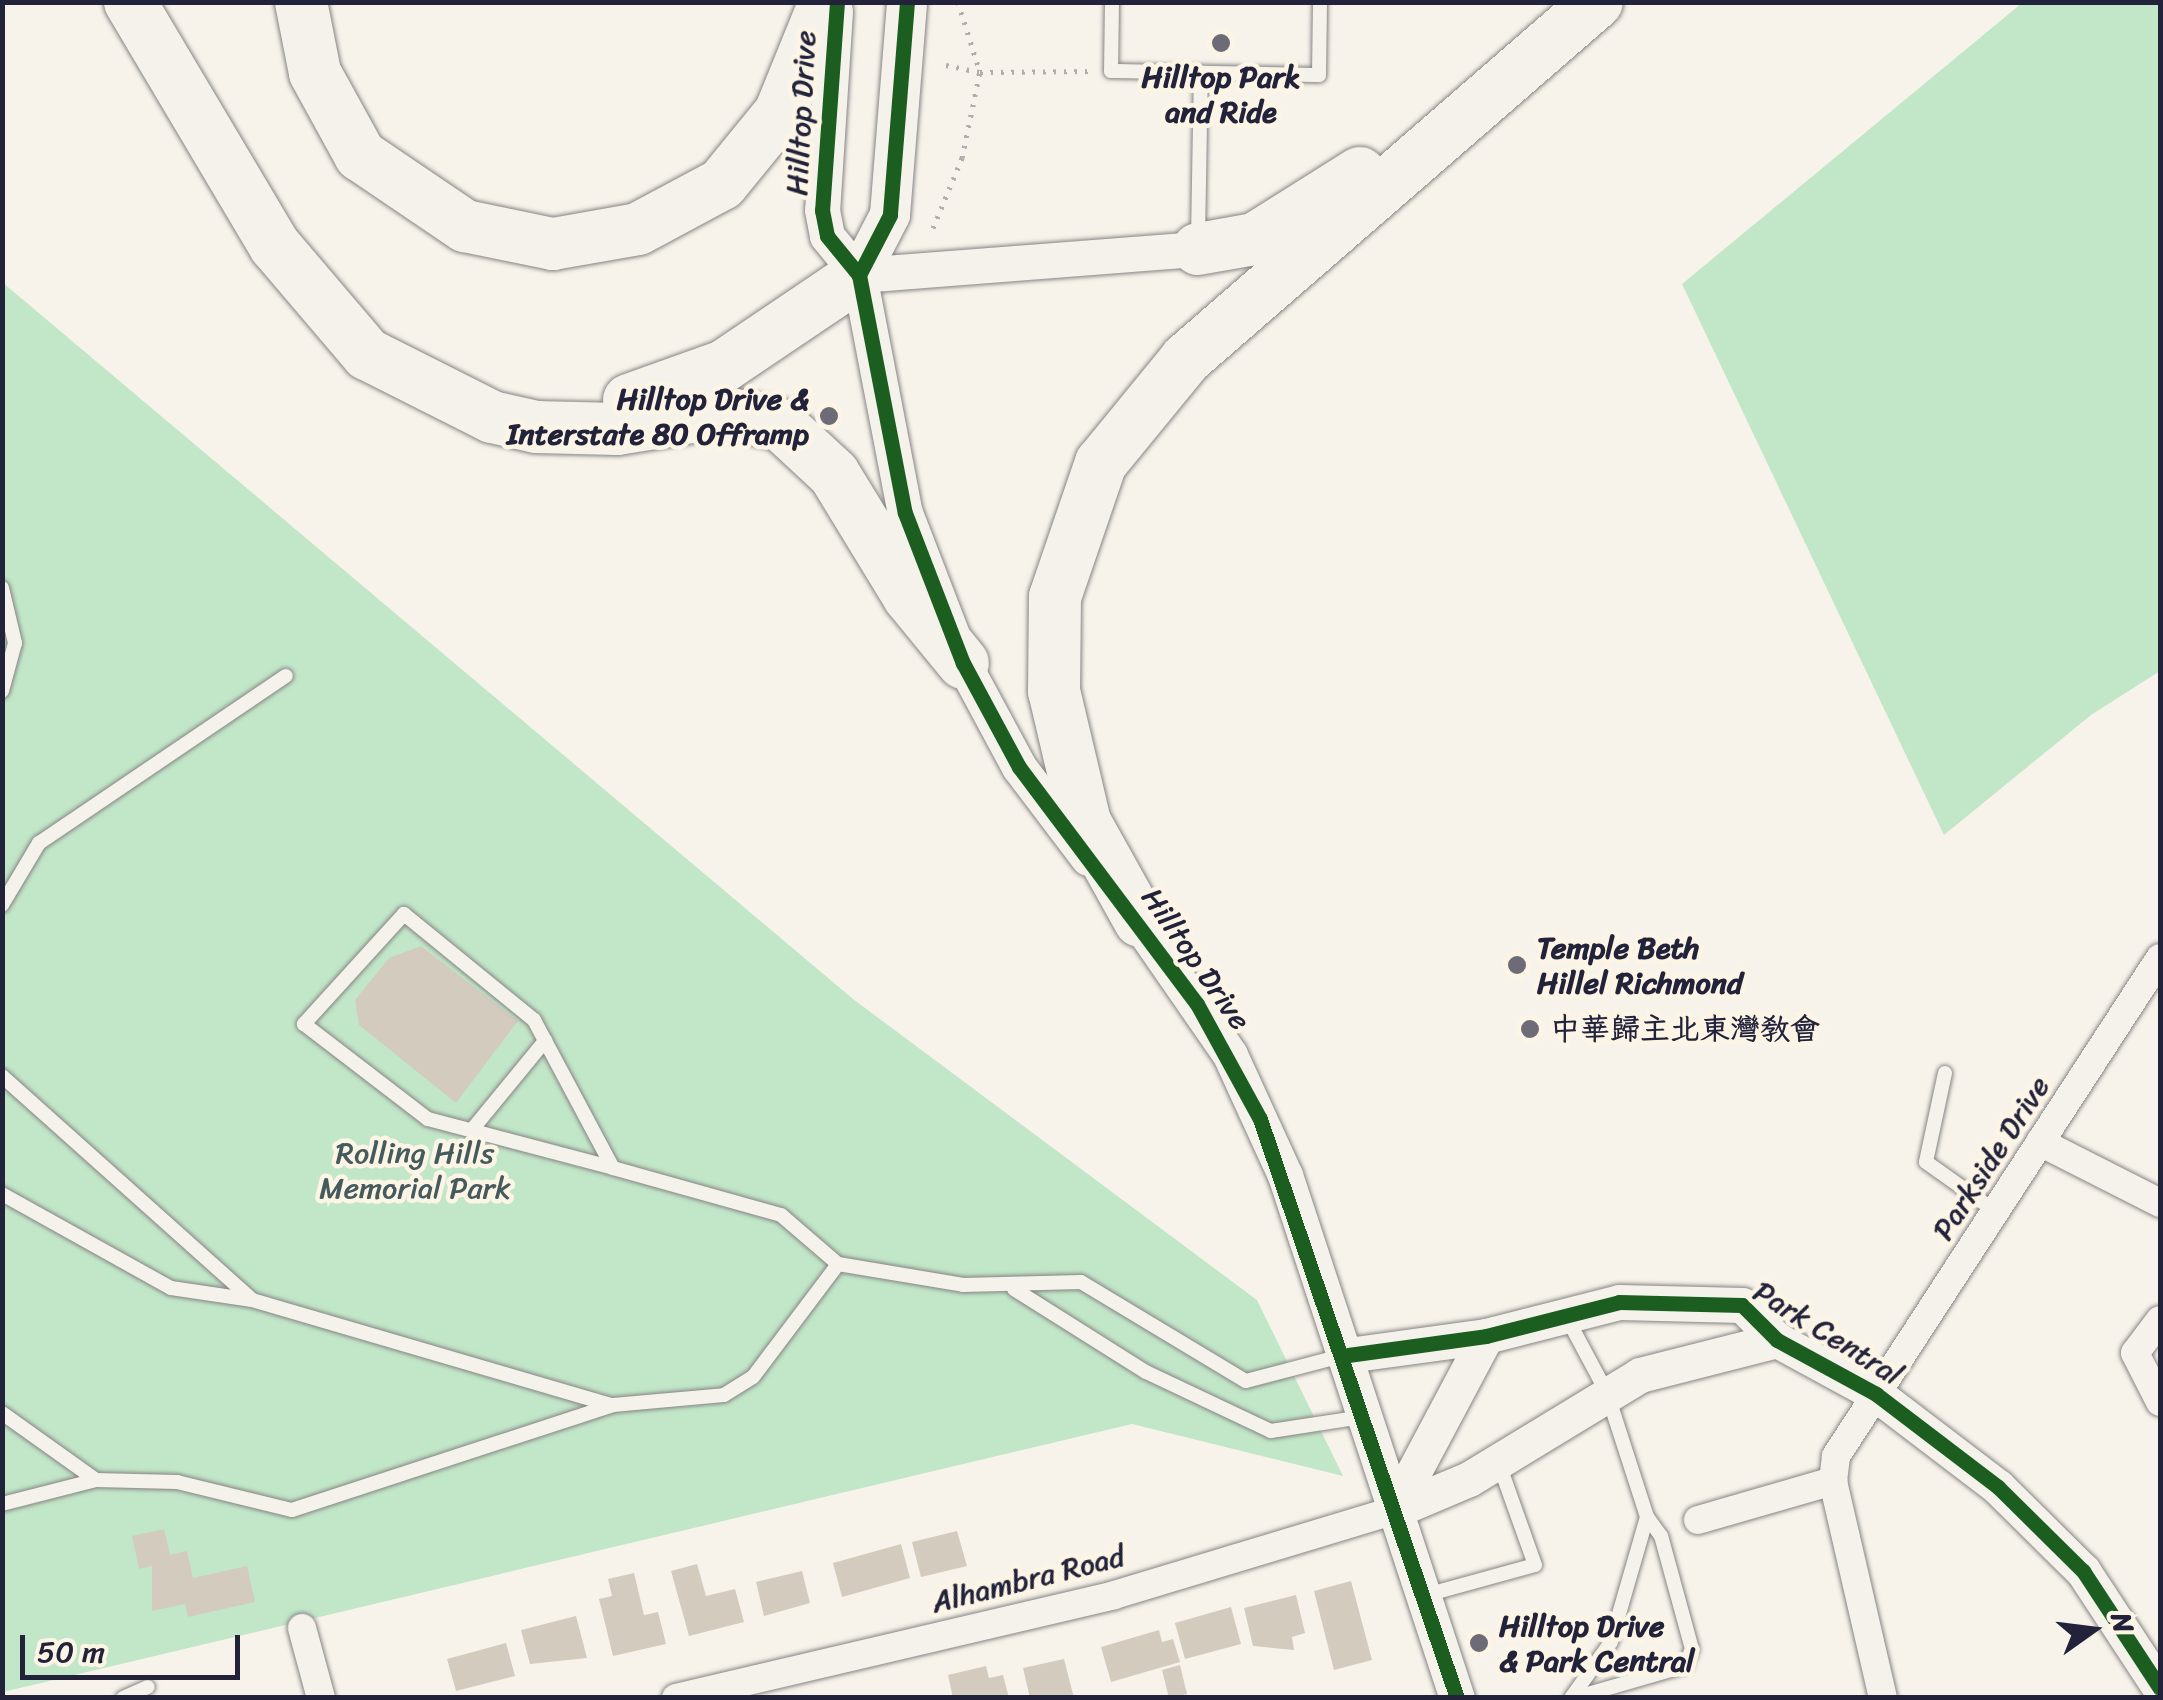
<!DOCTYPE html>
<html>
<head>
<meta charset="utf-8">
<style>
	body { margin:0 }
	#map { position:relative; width:2163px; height:1700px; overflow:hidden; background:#f7f3ea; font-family:Sriracha,"LXGW WenKai TC",sans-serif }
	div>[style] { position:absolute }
	.green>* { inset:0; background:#c2e7c8 }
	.building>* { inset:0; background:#d4cbbf }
	.path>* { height:5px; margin-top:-2.5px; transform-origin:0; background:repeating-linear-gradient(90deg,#b0aead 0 2.5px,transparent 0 10.5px) }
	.roads { filter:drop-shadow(0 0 2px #868485) drop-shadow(0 0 2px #868485) }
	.service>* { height:14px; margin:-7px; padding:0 7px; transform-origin:7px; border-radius:7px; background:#f5f2ec }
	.minor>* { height:28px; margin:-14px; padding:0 14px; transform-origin:14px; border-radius:14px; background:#f5f2ec }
	.tertiary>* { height:35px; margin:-17.5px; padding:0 17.5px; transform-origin:17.5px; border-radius:17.5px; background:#f5f2ec }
	.secondary>* { height:40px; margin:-20px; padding:0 20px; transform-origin:20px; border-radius:20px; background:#f5f2ec }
	.motorway>* { height:52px; margin:-26px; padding:0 26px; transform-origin:26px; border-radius:26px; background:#f5f2ec }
	.cycleway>* { height:15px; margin:-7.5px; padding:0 7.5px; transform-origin:7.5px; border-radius:7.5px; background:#1b5e20 }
	.dots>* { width:28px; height:28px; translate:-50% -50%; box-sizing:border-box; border:5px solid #fcf5e5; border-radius:50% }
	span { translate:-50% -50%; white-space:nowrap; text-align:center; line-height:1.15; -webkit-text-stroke:9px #fcf5e5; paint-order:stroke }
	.poi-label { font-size:30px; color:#22223b; font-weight:700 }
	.right { translate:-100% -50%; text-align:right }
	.left { translate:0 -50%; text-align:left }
	.street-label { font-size:30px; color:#22223b }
	.park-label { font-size:30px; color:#455a5d }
	.frame { position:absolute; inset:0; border:5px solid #22223b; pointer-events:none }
	.north { position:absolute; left:2043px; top:1580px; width:100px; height:100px; -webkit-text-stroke:8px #fcf5e5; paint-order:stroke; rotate:76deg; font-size:28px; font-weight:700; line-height:40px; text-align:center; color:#22223b }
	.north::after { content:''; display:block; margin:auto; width:35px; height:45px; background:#22223b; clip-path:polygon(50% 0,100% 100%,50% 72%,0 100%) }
	.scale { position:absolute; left:20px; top:1635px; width:220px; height:45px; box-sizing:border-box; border:5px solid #22223b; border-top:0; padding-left:12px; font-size:30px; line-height:35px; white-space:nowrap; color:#22223b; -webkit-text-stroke:8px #fcf5e5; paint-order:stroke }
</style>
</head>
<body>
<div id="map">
	<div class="green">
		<div style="clip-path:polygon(2022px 3px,2160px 3px,2160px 671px,2091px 715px,1944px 835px,1682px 284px)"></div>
		<div style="clip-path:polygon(2px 282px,853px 999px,1257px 1300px,1343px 1476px,1132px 1424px,3px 1692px)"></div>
	</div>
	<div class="building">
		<div style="clip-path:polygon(421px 946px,518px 1021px,456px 1103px,359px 1025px,355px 1000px,389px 958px)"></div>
		<div style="clip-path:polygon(164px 1529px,170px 1555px,187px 1551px,193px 1578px,247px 1566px,255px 1602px,188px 1617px,185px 1604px,152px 1611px,152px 1566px,139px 1569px,132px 1536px)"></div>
		<div style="clip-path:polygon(957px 1531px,967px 1566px,921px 1577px,912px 1542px)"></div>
		<div style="clip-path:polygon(901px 1544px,910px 1578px,842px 1597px,833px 1563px)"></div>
		<div style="clip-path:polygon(697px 1564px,706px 1596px,735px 1589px,744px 1622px,689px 1636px,671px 1571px)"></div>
		<div style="clip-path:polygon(802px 1571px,810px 1603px,764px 1616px,756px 1582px)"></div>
		<div style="clip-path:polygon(634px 1573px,644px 1615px,658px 1612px,666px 1644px,613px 1656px,599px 1599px,612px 1596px,608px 1579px)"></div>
		<div style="clip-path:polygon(1351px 1581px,1372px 1660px,1334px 1670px,1314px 1591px)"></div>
		<div style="clip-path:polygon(1296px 1595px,1305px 1633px,1292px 1637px,1294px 1650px,1253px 1646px,1244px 1608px)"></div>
		<div style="clip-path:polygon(1231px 1607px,1241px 1644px,1185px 1659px,1175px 1623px)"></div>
		<div style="clip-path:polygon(576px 1616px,587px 1658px,530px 1664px,521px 1630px)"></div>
		<div style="clip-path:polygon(1159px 1630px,1162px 1642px,1173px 1639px,1180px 1662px,1111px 1682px,1101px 1647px)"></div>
		<div style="clip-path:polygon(506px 1643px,515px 1676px,456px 1691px,447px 1659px)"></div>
		<div style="clip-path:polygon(1064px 1659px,1074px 1698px,1030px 1698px,1023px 1668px)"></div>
		<div style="clip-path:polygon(1180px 1665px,1187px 1694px,1169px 1698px,1162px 1670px)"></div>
		<div style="clip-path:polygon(986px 1666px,989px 1678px,1003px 1675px,1009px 1698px,953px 1698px,948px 1675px)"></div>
	</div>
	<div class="path">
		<div style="left:958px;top:2px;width:73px;rotate:72.6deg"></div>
		<div style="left:946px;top:65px;width:35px;rotate:12deg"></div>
		<div style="left:933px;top:228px;width:76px;rotate:-67.5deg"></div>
		<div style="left:962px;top:158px;width:88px;rotate:-78.2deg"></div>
		<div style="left:980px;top:72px;width:113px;rotate:-0.5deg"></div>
	</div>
	<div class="roads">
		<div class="service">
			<div style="left:1112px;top:2px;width:69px;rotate:90.8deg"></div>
			<div style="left:1111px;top:71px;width:208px;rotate:1.1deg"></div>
			<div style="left:1319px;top:75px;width:73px;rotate:-89.2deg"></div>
			<div style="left:1198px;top:238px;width:165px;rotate:-89deg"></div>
			<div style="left:2px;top:588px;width:57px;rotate:76.7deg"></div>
			<div style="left:15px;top:643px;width:50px;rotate:105.2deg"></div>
			<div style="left:2px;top:905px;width:72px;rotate:-59.2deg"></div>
			<div style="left:39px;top:843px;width:298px;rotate:-34.1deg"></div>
			<div style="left:1945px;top:1073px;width:91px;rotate:102.1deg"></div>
			<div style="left:1926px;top:1162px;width:85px;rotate:35.4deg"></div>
			<div style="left:2px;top:1076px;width:334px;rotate:41.8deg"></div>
			<div style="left:471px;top:1131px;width:117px;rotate:-50.6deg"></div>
			<div style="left:2px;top:1194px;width:193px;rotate:29.1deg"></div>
			<div style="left:171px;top:1288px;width:82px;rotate:8.4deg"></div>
			<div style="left:252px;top:1300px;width:374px;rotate:16.3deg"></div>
			<div style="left:838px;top:1264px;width:127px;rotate:9.5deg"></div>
			<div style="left:963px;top:1285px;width:118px;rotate:-1.5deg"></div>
			<div style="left:1081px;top:1282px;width:192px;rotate:31deg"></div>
			<div style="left:1246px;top:1381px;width:102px;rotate:-14.7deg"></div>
			<div style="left:1014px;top:1289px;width:156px;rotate:32.2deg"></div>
			<div style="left:1146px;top:1372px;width:138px;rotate:25.3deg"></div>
			<div style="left:1271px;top:1431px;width:93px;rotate:-8.7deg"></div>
			<div style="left:1567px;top:1318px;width:85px;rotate:61.9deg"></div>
			<div style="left:1607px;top:1393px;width:130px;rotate:72.1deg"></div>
			<div style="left:1647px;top:1517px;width:130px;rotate:106.1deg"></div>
			<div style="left:1611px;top:1642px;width:69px;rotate:125.5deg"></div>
			<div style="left:2px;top:1413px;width:115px;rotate:35.5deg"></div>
			<div style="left:96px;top:1480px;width:97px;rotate:165.7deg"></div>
			<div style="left:96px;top:1480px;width:81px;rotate:1.4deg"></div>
			<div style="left:177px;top:1482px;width:118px;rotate:13.7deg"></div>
			<div style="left:292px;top:1510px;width:338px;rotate:-18.1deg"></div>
			<div style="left:613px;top:1405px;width:111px;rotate:-5.1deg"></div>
			<div style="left:724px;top:1395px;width:34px;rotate:-32deg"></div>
			<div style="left:753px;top:1377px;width:141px;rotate:-53deg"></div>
			<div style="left:838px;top:1264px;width:75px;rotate:-139.3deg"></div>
			<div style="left:781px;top:1215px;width:174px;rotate:-164.4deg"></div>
			<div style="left:613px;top:1168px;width:168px;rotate:-118.1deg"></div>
			<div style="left:534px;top:1020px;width:168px;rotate:-140.8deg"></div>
			<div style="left:404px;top:914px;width:149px;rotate:132.3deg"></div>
			<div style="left:304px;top:1024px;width:156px;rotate:37.5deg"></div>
			<div style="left:428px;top:1119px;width:191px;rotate:14.8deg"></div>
			<div style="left:1426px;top:1595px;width:113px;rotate:-15.4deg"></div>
			<div style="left:1535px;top:1565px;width:110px;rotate:-109.6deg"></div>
			<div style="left:123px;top:1698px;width:27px;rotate:-24deg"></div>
			<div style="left:1574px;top:1698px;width:116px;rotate:-16.1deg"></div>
			<div style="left:1685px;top:1666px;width:18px;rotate:-68deg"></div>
			<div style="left:1692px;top:1649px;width:117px;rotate:-105.3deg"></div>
			<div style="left:1661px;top:1536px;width:24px;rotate:-126deg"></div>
		</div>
		<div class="minor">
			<div style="left:2040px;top:1142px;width:135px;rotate:26.9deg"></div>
			<div style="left:2160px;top:1320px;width:41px;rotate:127.1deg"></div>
			<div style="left:2135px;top:1353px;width:55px;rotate:63deg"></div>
			<div style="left:1698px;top:1520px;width:141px;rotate:-16.1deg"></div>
			<div style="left:302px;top:1628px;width:73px;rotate:74.8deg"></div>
			<div style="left:676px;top:1698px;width:450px;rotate:-13.2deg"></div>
			<div style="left:1114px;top:1595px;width:291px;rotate:-16.8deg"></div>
			<div style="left:1883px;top:1698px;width:223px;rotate:-103deg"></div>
			<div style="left:1833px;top:1481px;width:25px;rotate:-83deg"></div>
			<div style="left:1836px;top:1456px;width:594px;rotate:-56.95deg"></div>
		</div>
		<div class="tertiary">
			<div style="left:835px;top:11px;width:199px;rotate:93.7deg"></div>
			<div style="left:822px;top:210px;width:26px;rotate:79deg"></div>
			<div style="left:827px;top:236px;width:50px;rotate:50.6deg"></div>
			<div style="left:859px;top:275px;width:242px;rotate:79.1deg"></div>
			<div style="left:905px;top:513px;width:161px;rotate:68.9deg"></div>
			<div style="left:963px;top:663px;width:118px;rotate:61.7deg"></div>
			<div style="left:1019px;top:767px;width:114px;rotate:52.8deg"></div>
			<div style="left:859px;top:275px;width:340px;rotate:-4.4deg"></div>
			<div style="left:1127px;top:906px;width:181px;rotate:55.3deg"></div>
			<div style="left:1230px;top:1055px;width:132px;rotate:65.4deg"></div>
			<div style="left:1285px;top:1175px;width:551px;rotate:71.8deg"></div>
			<div style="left:1348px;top:1355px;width:139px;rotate:-7.8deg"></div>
			<div style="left:1486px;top:1336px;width:137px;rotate:-14.3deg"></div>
			<div style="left:1619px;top:1302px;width:123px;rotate:1.4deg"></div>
			<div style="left:1742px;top:1305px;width:49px;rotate:45deg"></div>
			<div style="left:1777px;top:1340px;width:113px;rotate:28.6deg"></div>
			<div style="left:1876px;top:1394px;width:153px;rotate:37.3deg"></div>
			<div style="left:1998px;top:1487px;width:120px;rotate:44.7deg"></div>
			<div style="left:2083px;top:1571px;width:140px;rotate:56.7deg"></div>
			<div style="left:1393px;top:1511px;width:82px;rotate:-22.8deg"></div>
			<div style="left:1469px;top:1479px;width:200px;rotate:-31.3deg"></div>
			<div style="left:1640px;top:1375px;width:141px;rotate:-14.3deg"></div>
			<div style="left:1393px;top:1511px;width:198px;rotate:-62deg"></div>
		</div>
		<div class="secondary">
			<div style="left:859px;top:275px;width:68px;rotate:-62.7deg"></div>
			<div style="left:890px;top:215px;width:214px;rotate:-85.4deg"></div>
		</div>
		<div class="motorway">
			<div style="left:130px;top:2px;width:284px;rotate:59.3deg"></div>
			<div style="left:275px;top:246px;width:142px;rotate:49.6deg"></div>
			<div style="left:367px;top:354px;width:140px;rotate:26.7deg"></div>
			<div style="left:492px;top:417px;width:45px;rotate:12.8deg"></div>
			<div style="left:536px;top:427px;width:81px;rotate:1.4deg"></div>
			<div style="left:617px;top:429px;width:106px;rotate:-9.2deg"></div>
			<div style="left:722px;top:412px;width:60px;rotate:12.4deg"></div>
			<div style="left:781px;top:425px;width:72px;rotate:42.8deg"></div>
			<div style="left:834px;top:474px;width:144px;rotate:58.6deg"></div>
			<div style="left:909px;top:597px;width:85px;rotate:50.7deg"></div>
			<div style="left:301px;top:2px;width:72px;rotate:78.8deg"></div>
			<div style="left:315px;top:73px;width:94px;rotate:61.2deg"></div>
			<div style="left:360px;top:155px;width:127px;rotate:34.1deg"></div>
			<div style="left:465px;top:226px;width:90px;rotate:11.6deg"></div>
			<div style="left:553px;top:244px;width:86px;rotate:-10deg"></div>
			<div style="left:638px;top:229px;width:95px;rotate:-28.2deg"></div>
			<div style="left:722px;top:184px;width:92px;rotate:-50.8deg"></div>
			<div style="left:780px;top:113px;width:120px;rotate:-67.9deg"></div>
			<div style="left:1198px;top:249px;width:58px;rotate:-10deg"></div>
			<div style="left:1255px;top:239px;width:124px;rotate:-32.2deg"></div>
			<div style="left:629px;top:400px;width:101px;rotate:-19.7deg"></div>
			<div style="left:724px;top:366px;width:163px;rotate:-34deg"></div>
			<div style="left:1140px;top:921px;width:113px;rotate:-119.1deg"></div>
			<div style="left:1085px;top:822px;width:135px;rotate:-103.3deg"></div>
			<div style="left:1054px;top:691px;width:94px;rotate:-89.4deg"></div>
			<div style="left:1055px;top:597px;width:142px;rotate:-71.1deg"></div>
			<div style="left:1101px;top:463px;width:134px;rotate:-50.7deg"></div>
			<div style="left:1186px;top:359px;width:544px;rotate:-40.98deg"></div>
		</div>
	</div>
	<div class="cycleway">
		<div style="left:837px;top:2px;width:209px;rotate:94.1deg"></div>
		<div style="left:822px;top:210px;width:26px;rotate:79deg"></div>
		<div style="left:827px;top:236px;width:50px;rotate:50.6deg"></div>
		<div style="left:907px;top:2px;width:214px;rotate:94.6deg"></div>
		<div style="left:890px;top:215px;width:68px;rotate:117.3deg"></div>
		<div style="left:859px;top:275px;width:242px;rotate:79.1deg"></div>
		<div style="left:905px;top:513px;width:161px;rotate:68.9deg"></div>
		<div style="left:963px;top:663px;width:118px;rotate:61.7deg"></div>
		<div style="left:1019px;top:767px;width:296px;rotate:53.1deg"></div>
		<div style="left:1197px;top:1004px;width:131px;rotate:61.3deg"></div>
		<div style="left:1260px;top:1119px;width:612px;rotate:71.21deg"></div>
		<div style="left:1348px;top:1355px;width:139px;rotate:-7.8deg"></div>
		<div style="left:1486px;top:1336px;width:137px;rotate:-14.3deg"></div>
		<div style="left:1619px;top:1302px;width:123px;rotate:1.4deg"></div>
		<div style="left:1742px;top:1305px;width:49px;rotate:45deg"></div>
		<div style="left:1777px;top:1340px;width:113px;rotate:28.6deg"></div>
		<div style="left:1876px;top:1394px;width:153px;rotate:37.3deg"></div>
		<div style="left:1998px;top:1487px;width:120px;rotate:44.7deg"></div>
		<div style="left:2083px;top:1571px;width:140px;rotate:56.7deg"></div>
	</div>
	<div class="dots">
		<div style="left:1221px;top:43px;background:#6d6b78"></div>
		<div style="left:829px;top:416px;background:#6d6b78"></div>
		<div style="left:1517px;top:965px;background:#6d6b78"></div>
		<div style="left:1530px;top:1029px;background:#6d6b78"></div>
		<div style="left:1479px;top:1643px;background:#6d6b78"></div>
	</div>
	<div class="poi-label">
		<span style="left:1221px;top:94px">Hilltop Park<br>and Ride</span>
		<span class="right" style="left:809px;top:416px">Hilltop Drive &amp;<br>Interstate 80 Offramp</span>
		<span class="left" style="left:1537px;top:965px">Temple Beth<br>Hillel Richmond</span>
		<span class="left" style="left:1550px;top:1029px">中華歸主北東灣教會</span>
		<span class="left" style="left:1499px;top:1643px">Hilltop Drive<br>&amp; Park Central</span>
	</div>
	<div class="street-label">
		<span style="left:801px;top:113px;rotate:-87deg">Hilltop Drive</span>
		<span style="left:1196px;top:959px;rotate:55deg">Hilltop Drive</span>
		<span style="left:1991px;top:1158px;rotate:-57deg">Parkside Drive</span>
		<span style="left:1828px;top:1333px;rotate:32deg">Park Central</span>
		<span style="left:1028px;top:1579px;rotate:-14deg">Alhambra Road</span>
	</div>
	<div class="park-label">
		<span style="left:415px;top:1170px">Rolling Hills<br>Memorial Park</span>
	</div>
	<div class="frame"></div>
	<div class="north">N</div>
	<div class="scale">50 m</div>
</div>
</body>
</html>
